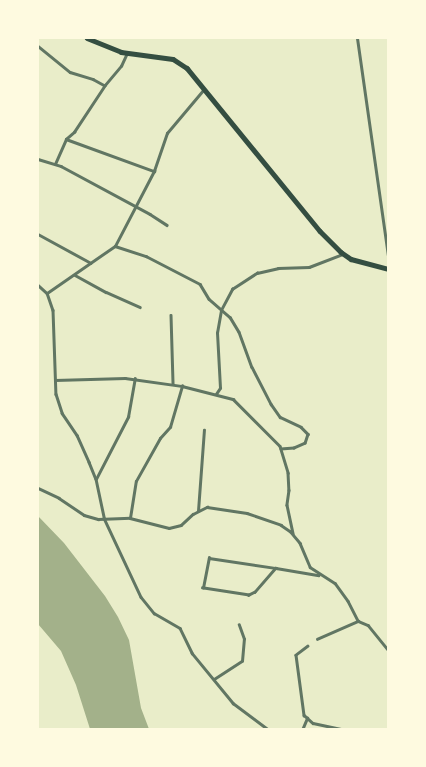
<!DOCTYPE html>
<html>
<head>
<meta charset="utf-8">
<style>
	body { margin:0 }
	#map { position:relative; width:426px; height:767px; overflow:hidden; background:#e9edc9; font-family:"Nunito Sans",sans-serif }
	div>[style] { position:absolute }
	.water>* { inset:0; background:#a3b18a }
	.minor>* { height:2.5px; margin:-1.25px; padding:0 1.25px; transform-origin:1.25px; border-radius:1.25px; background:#617663 }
	.tertiary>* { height:3px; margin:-1.5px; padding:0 1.5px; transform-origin:1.5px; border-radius:1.5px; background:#617663 }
	.primary>* { height:4.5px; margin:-2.25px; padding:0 2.25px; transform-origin:2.25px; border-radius:2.25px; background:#344e41 }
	span { translate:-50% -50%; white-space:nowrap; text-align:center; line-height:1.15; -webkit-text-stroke:5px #fefae0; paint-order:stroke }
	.frame { position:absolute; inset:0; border:39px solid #fefae0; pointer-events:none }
</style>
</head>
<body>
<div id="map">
	<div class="water">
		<div style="clip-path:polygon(38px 516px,64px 543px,105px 596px,118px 617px,129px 640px,141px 708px,149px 729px,90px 729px,76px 685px,61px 651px,38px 624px)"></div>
	</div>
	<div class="minor">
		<div style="left:38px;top:46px;width:41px;rotate:39.1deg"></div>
		<div style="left:70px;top:72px;width:24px;rotate:17deg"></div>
		<div style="left:93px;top:79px;width:13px;rotate:29deg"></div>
		<div style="left:66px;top:139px;width:94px;rotate:20deg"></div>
		<div style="left:38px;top:159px;width:24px;rotate:17deg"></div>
		<div style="left:61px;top:166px;width:101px;rotate:28.3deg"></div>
		<div style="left:150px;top:214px;width:20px;rotate:33deg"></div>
		<div style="left:55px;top:164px;width:27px;rotate:-66deg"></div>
		<div style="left:66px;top:139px;width:11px;rotate:-41deg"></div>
		<div style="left:74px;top:132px;width:56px;rotate:-56.6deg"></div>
		<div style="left:105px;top:85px;width:25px;rotate:-50deg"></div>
		<div style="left:121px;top:66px;width:14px;rotate:-65deg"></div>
		<div style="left:38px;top:234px;width:60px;rotate:28.7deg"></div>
		<div style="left:115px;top:246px;width:33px;rotate:18deg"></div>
		<div style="left:146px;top:256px;width:61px;rotate:27.4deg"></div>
		<div style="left:200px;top:284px;width:17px;rotate:59deg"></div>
		<div style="left:209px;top:299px;width:28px;rotate:41deg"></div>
		<div style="left:230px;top:317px;width:17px;rotate:59deg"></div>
		<div style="left:239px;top:332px;width:37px;rotate:70deg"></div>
		<div style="left:252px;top:367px;width:42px;rotate:62.8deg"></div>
		<div style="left:271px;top:404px;width:16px;rotate:55deg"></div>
		<div style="left:280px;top:417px;width:23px;rotate:25deg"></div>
		<div style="left:301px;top:427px;width:10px;rotate:45deg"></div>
		<div style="left:308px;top:434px;width:9px;rotate:108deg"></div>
		<div style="left:305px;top:443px;width:12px;rotate:156deg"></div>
		<div style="left:294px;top:448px;width:13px;rotate:176deg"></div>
		<div style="left:75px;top:275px;width:35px;rotate:29deg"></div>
		<div style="left:106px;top:292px;width:37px;rotate:24deg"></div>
		<div style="left:38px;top:285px;width:12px;rotate:42deg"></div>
		<div style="left:47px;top:293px;width:18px;rotate:71deg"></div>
		<div style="left:53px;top:310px;width:84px;rotate:88deg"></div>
		<div style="left:56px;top:394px;width:20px;rotate:72deg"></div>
		<div style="left:62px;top:413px;width:27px;rotate:56deg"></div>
		<div style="left:77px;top:435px;width:30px;rotate:66deg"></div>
		<div style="left:89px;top:462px;width:18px;rotate:68deg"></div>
		<div style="left:96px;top:479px;width:40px;rotate:78deg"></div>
		<div style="left:104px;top:518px;width:87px;rotate:64.9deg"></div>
		<div style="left:141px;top:597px;width:21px;rotate:51deg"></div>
		<div style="left:154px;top:613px;width:30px;rotate:30deg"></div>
		<div style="left:180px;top:628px;width:28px;rotate:64deg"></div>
		<div style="left:192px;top:653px;width:65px;rotate:50.6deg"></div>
		<div style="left:233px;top:703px;width:45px;rotate:36.9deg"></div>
		<div style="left:47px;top:293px;width:83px;rotate:-34.7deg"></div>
		<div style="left:115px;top:246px;width:85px;rotate:-62.5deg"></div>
		<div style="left:154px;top:171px;width:40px;rotate:-71.1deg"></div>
		<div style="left:167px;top:133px;width:57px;rotate:-49.9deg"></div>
		<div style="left:171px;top:315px;width:69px;rotate:88.3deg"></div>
		<div style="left:55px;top:380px;width:70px;rotate:-1.6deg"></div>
		<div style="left:125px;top:378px;width:58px;rotate:8deg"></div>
		<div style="left:182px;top:386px;width:53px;rotate:14.3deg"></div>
		<div style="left:233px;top:399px;width:66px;rotate:45deg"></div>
		<div style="left:280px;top:446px;width:28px;rotate:73deg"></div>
		<div style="left:288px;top:473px;width:17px;rotate:87deg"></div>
		<div style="left:289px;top:490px;width:15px;rotate:98deg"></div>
		<div style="left:287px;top:505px;width:29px;rotate:78deg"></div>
		<div style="left:216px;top:394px;width:7px;rotate:-56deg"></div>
		<div style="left:220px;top:388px;width:55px;rotate:-93.1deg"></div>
		<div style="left:217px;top:333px;width:23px;rotate:-80deg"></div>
		<div style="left:221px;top:310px;width:24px;rotate:-62deg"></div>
		<div style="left:232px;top:289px;width:30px;rotate:-33deg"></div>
		<div style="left:257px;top:273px;width:22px;rotate:-13deg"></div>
		<div style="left:278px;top:268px;width:31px;rotate:-2deg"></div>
		<div style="left:309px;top:267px;width:36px;rotate:-21deg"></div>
		<div style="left:96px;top:479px;width:70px;rotate:-62.7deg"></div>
		<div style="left:128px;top:417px;width:39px;rotate:-80deg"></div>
		<div style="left:38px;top:488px;width:23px;rotate:25deg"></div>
		<div style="left:59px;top:498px;width:30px;rotate:34deg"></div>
		<div style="left:84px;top:515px;width:15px;rotate:16deg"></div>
		<div style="left:98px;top:519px;width:32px;rotate:-2deg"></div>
		<div style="left:130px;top:518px;width:40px;rotate:14.4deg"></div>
		<div style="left:169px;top:528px;width:12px;rotate:-14deg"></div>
		<div style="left:181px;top:525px;width:16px;rotate:-43deg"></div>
		<div style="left:193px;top:514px;width:16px;rotate:-27deg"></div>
		<div style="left:207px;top:507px;width:40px;rotate:8.5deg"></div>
		<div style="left:247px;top:513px;width:36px;rotate:19deg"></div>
		<div style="left:281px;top:525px;width:11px;rotate:34deg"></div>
		<div style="left:290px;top:531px;width:16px;rotate:50deg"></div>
		<div style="left:300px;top:543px;width:26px;rotate:67deg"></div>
		<div style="left:310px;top:567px;width:30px;rotate:33deg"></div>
		<div style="left:335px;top:583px;width:22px;rotate:54deg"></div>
		<div style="left:348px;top:601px;width:22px;rotate:63deg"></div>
		<div style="left:358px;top:621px;width:11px;rotate:22deg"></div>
		<div style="left:368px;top:625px;width:32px;rotate:51deg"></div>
		<div style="left:198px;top:511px;width:81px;rotate:-85.8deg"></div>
		<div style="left:130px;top:518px;width:37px;rotate:-81deg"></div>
		<div style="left:136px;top:481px;width:49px;rotate:-60.8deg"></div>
		<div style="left:160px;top:438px;width:15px;rotate:-48deg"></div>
		<div style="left:170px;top:427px;width:43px;rotate:-73.7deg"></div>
		<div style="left:276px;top:568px;width:32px;rotate:131deg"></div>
		<div style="left:255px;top:592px;width:7px;rotate:153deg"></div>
		<div style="left:249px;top:595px;width:47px;rotate:-171.3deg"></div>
		<div style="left:203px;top:588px;width:31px;rotate:-79deg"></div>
		<div style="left:209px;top:558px;width:68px;rotate:8.5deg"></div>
		<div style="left:276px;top:568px;width:43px;rotate:9.5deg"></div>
		<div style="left:317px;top:639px;width:45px;rotate:-23.7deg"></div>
		<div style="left:308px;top:646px;width:15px;rotate:143deg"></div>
		<div style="left:296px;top:655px;width:61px;rotate:82.4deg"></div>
		<div style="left:304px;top:715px;width:12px;rotate:42deg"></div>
		<div style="left:313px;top:723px;width:33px;rotate:12deg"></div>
		<div style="left:214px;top:679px;width:33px;rotate:-33deg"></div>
		<div style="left:242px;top:661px;width:22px;rotate:-85deg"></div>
		<div style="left:244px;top:639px;width:15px;rotate:-110deg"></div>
		<div style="left:302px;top:730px;width:13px;rotate:-67deg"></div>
		<div style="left:354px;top:730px;width:19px"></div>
	</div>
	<div class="tertiary">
		<div style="left:357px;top:38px;width:221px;rotate:81.9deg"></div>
	</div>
	<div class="primary">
		<div style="left:87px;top:38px;width:37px;rotate:22deg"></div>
		<div style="left:121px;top:52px;width:52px;rotate:7.7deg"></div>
		<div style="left:173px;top:59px;width:17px;rotate:33deg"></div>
		<div style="left:187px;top:68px;width:210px;rotate:50.8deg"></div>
		<div style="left:320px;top:231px;width:30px;rotate:45deg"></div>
		<div style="left:341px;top:252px;width:12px;rotate:35deg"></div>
		<div style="left:351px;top:259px;width:38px;rotate:15deg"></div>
	</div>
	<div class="frame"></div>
</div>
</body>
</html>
